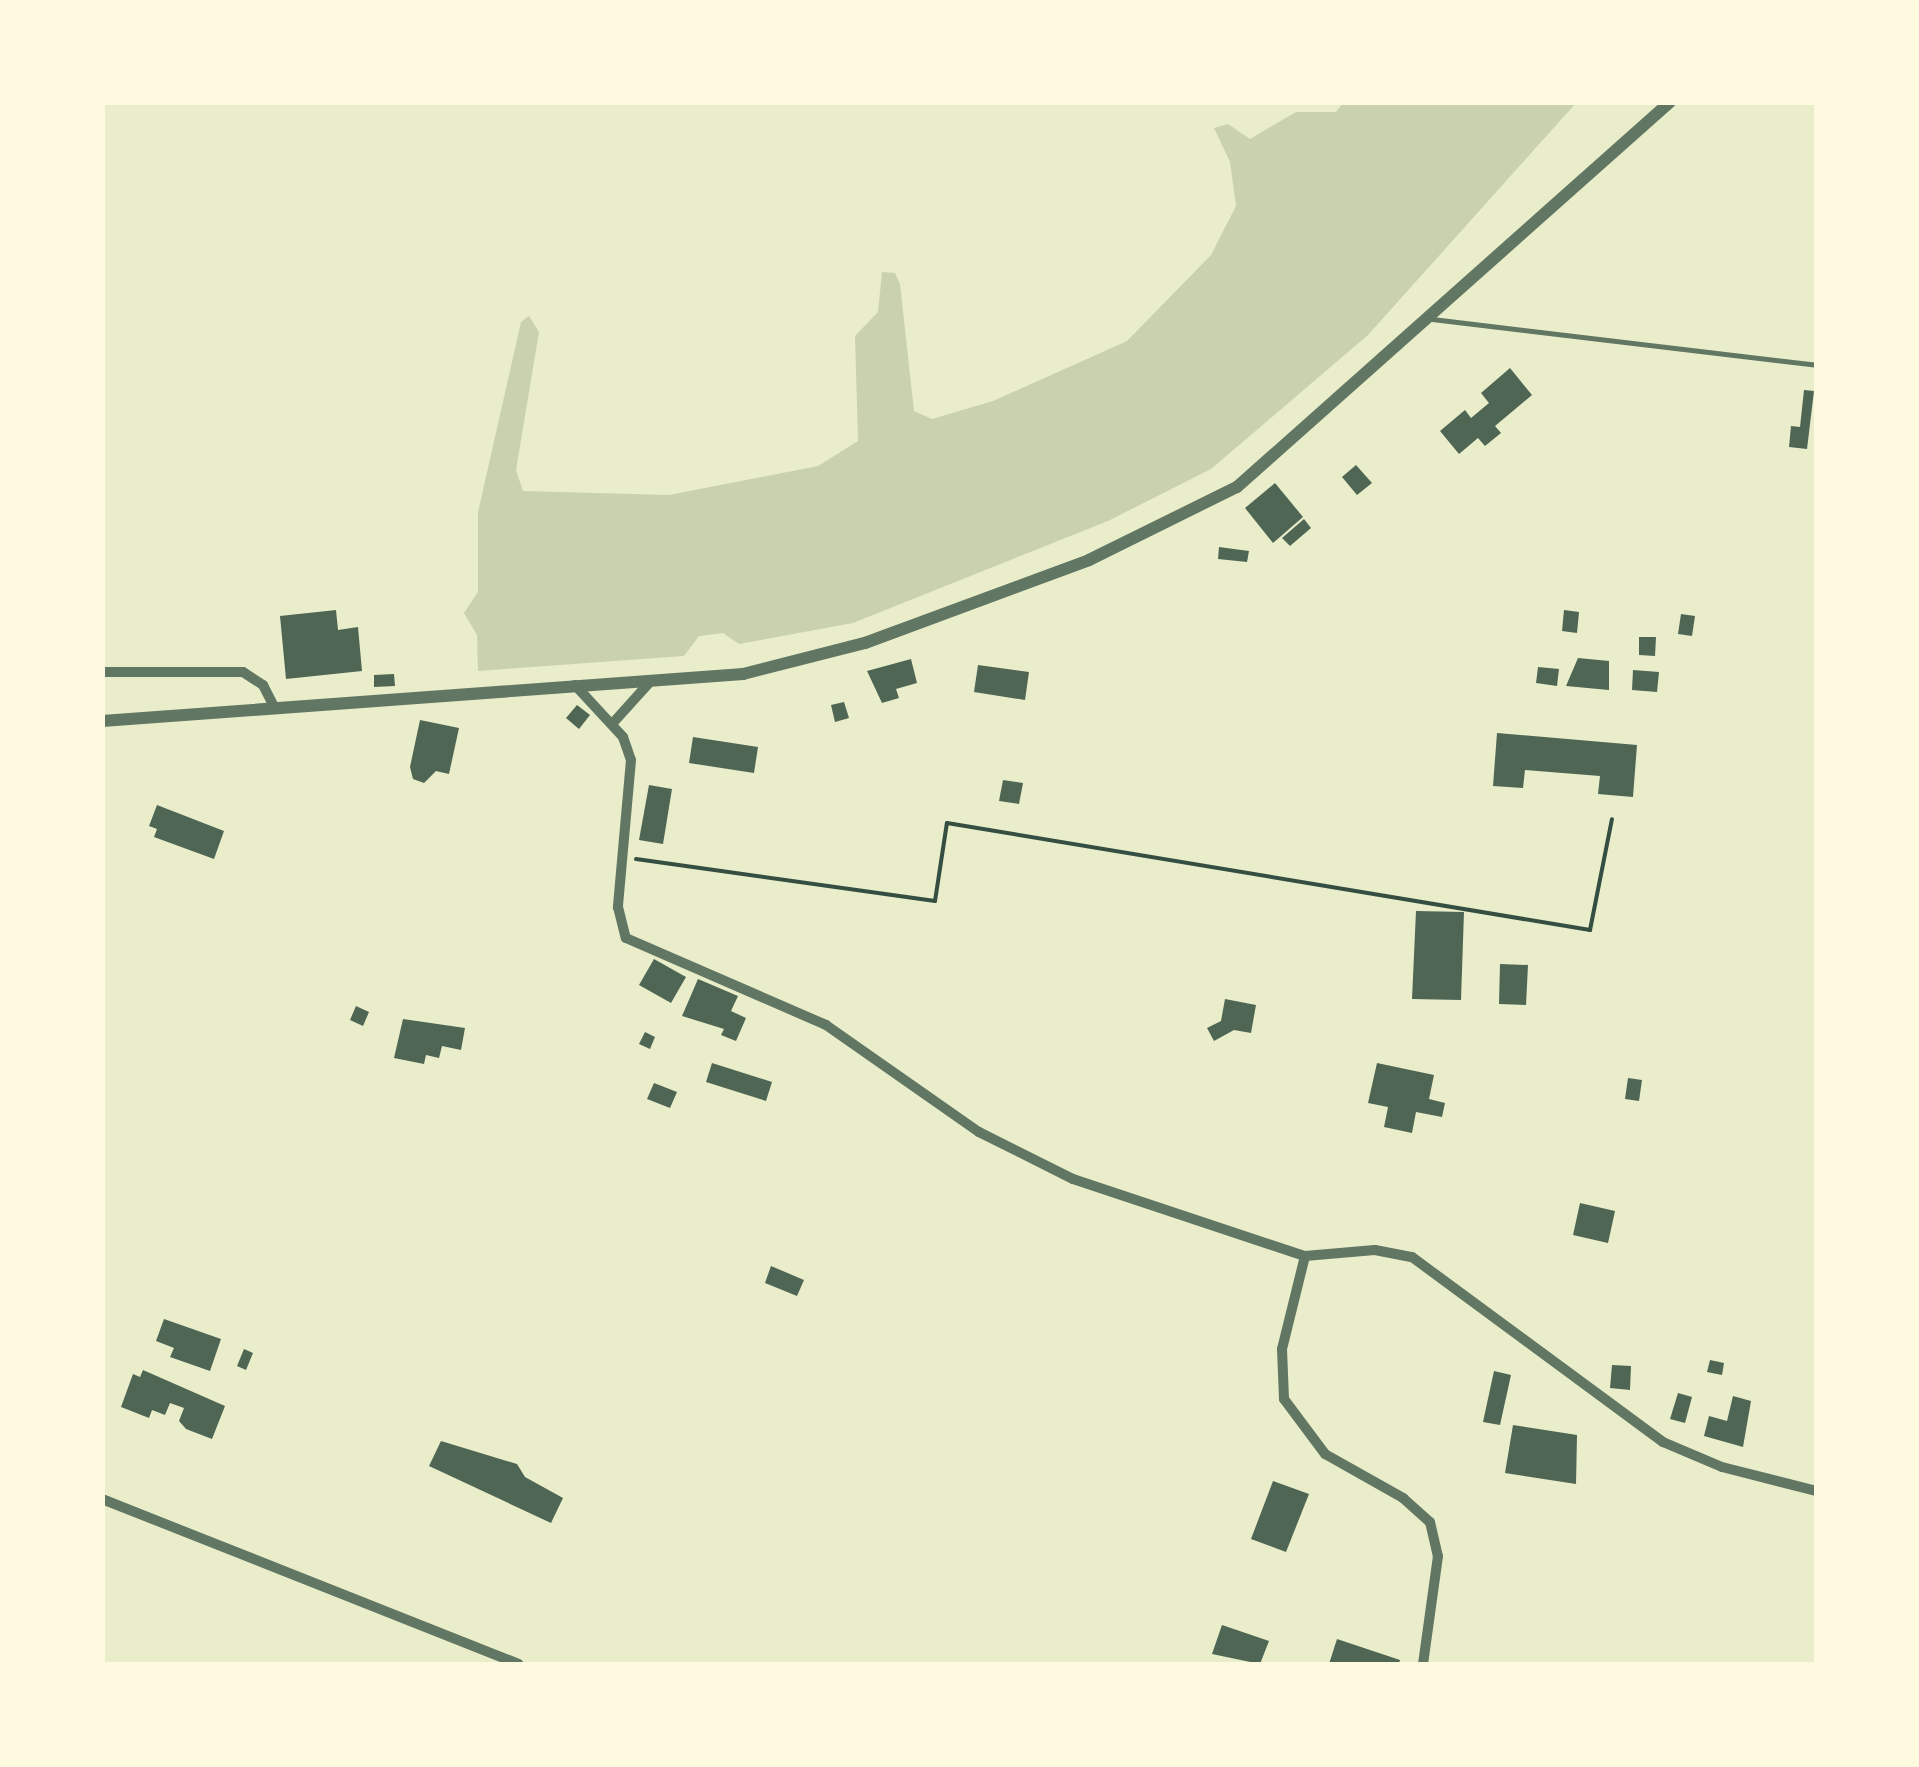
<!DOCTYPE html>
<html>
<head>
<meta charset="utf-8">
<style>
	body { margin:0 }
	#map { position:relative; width:1919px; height:1767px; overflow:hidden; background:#e9edc9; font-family:"Asap Condensed",sans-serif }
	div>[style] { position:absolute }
	.green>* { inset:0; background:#cad2ad }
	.building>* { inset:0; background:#4f6655 }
	.path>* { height:4px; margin:-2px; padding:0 2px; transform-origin:2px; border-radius:2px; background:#344e41 }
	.service>* { height:5px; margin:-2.5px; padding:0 2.5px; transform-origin:2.5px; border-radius:2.5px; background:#617663 }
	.minor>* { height:10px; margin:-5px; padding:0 5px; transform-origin:5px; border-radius:5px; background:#617663 }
	.tertiary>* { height:12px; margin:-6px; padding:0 6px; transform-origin:6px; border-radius:6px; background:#617663 }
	span { translate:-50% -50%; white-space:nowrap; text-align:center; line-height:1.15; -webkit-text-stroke:8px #fefae0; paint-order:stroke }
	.frame { position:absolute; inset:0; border:105px solid #fefae0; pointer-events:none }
</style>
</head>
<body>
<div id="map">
	<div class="green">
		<div style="clip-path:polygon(1343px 103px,1576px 103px,1368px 335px,1211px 469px,1108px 521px,853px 623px,739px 644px,723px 633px,699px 636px,684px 656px,478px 671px,477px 635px,464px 613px,478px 592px,478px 512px,521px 322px,529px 316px,539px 332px,516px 470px,523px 491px,669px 495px,818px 466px,858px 441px,855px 336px,878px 312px,882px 272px,895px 273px,900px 284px,914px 411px,932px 419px,993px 401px,1127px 341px,1211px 255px,1236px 206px,1230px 162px,1214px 128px,1228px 124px,1250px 139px,1296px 112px,1336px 112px)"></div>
	</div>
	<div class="building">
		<div style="clip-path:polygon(1510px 368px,1532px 395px,1495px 426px,1501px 433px,1485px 446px,1478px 438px,1459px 454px,1440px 431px,1465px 410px,1471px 418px,1489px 403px,1481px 393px)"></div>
		<div style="clip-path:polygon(1804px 390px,1814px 391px,1807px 449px,1789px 447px,1791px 426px,1800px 427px)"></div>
		<div style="clip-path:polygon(1356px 465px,1372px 483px,1357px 495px,1342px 477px)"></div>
		<div style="clip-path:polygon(1275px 483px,1303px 517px,1273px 543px,1245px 508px)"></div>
		<div style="clip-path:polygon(1304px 519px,1311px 528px,1290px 546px,1282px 538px)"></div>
		<div style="clip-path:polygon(1219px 547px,1249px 551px,1247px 562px,1218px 559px)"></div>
		<div style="clip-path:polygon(336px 610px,338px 630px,358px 627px,362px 671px,286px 679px,280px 616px)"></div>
		<div style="clip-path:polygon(1564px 610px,1579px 612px,1577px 633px,1562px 631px)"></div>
		<div style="clip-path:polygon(1681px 614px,1695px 616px,1692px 636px,1678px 634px)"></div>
		<div style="clip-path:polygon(1639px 637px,1656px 637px,1655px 656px,1639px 655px)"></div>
		<div style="clip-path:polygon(1578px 658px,1609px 661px,1609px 690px,1566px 686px)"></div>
		<div style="clip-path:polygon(911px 659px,917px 683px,896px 689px,899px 698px,882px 703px,867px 671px)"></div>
		<div style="clip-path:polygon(978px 665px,1029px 672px,1025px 700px,974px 692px)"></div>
		<div style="clip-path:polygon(1538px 667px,1559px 669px,1557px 686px,1536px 683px)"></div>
		<div style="clip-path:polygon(1633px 670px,1659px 672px,1657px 692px,1632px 690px)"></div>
		<div style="clip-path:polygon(394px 674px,395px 686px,374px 687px,374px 675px)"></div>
		<div style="clip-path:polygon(844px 702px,849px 718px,835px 722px,831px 705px)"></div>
		<div style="clip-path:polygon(577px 705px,590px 715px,579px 729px,566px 718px)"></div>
		<div style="clip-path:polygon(420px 720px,459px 728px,449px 774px,436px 771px,424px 783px,413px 779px,410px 767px)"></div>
		<div style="clip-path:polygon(1497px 733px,1637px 745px,1633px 797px,1598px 794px,1600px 776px,1525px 770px,1523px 788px,1493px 786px)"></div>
		<div style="clip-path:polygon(693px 737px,758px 747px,754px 773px,689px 763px)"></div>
		<div style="clip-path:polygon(1003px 780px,1023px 783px,1019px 804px,999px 801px)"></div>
		<div style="clip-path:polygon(649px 785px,672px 789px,663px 844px,639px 840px)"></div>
		<div style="clip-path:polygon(157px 805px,224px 831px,214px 859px,154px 837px,157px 829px,149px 826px)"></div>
		<div style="clip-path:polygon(1416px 911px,1464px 912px,1461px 1000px,1412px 999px)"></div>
		<div style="clip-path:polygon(654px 959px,686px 977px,671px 1003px,639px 985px)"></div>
		<div style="clip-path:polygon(1500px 964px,1528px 965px,1526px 1005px,1499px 1004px)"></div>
		<div style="clip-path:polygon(698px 979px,738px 996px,731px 1011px,746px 1018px,736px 1041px,721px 1035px,724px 1029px,682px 1016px)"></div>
		<div style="clip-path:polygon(1225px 999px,1256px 1005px,1251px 1033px,1234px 1030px,1214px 1041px,1207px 1028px,1221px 1021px)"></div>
		<div style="clip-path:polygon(356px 1006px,369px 1012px,363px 1026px,350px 1020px)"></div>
		<div style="clip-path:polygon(403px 1019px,465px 1028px,461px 1050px,442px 1046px,439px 1058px,426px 1055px,424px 1064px,394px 1058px)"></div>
		<div style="clip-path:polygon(645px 1032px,655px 1037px,650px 1049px,639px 1044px)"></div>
		<div style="clip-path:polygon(712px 1063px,772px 1082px,766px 1101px,706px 1082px)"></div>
		<div style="clip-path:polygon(1377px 1063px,1434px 1075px,1429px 1099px,1445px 1103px,1442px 1117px,1416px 1112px,1412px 1133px,1384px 1127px,1388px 1107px,1368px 1103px)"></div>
		<div style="clip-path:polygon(1628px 1078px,1642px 1080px,1639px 1101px,1625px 1099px)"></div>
		<div style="clip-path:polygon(654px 1083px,677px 1092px,670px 1108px,647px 1099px)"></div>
		<div style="clip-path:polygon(1580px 1203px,1615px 1211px,1608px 1243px,1573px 1235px)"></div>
		<div style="clip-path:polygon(771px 1266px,804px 1280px,797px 1296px,765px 1283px)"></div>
		<div style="clip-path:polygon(164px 1319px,221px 1339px,210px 1371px,170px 1357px,174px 1348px,156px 1341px)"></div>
		<div style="clip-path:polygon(244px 1349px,253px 1353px,246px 1370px,237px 1366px)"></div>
		<div style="clip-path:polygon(1710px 1360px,1724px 1363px,1722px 1375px,1707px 1372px)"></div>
		<div style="clip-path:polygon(1612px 1365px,1631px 1366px,1630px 1390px,1610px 1388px)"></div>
		<div style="clip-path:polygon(143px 1370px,225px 1406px,212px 1439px,186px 1429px,179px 1421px,184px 1408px,170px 1403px,165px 1415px,152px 1410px,149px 1418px,121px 1407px,133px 1374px,140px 1377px)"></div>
		<div style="clip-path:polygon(1494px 1371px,1511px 1375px,1500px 1425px,1483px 1422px)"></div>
		<div style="clip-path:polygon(1678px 1393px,1692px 1397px,1685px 1423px,1670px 1419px)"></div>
		<div style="clip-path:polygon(1733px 1396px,1751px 1401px,1743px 1447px,1704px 1436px,1709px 1416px,1727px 1421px)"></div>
		<div style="clip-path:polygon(1513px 1425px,1577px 1435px,1576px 1484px,1505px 1473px)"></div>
		<div style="clip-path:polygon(441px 1441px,517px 1464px,525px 1477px,563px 1498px,551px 1523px,429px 1466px)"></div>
		<div style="clip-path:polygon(1273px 1481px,1309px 1494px,1286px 1552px,1251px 1539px)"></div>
		<div style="clip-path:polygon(1222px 1625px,1269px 1641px,1260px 1664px,1212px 1654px)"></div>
		<div style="clip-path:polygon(1337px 1639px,1400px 1660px,1399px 1664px,1329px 1664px)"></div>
	</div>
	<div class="path">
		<div style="left:636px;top:859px;width:302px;rotate:8deg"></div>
		<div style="left:935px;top:901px;width:79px;rotate:-81.3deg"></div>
		<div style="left:947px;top:823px;width:652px;rotate:9.45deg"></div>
		<div style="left:1590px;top:930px;width:113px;rotate:-78.8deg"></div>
	</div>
	<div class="service">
		<div style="left:1432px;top:319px;width:387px;rotate:6.8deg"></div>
	</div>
	<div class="minor">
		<div style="left:102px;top:672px;width:141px"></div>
		<div style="left:243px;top:672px;width:24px;rotate:33deg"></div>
		<div style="left:263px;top:685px;width:27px;rotate:63deg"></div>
		<div style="left:575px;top:685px;width:71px;rotate:47.3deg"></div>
		<div style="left:623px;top:737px;width:24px;rotate:71deg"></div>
		<div style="left:631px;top:760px;width:148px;rotate:95.1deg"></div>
		<div style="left:618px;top:907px;width:32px;rotate:76deg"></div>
		<div style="left:626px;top:938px;width:218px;rotate:23.5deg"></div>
		<div style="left:826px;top:1025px;width:187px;rotate:35deg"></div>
		<div style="left:979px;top:1132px;width:105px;rotate:26.6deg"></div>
		<div style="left:1073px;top:1179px;width:244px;rotate:18.4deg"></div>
		<div style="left:1305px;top:1256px;width:70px;rotate:-4.9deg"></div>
		<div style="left:1375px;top:1250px;width:38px;rotate:11deg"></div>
		<div style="left:1412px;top:1257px;width:312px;rotate:36.4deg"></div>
		<div style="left:1663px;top:1442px;width:64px;rotate:23deg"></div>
		<div style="left:1722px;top:1467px;width:97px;rotate:14.3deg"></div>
		<div style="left:612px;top:724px;width:55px;rotate:-47.9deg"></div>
		<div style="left:1305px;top:1256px;width:96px;rotate:103.9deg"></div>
		<div style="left:1282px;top:1349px;width:50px;rotate:87.7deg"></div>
		<div style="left:1284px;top:1399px;width:69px;rotate:53.3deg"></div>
		<div style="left:1325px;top:1454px;width:90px;rotate:29.4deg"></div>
		<div style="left:1403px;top:1498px;width:36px;rotate:42deg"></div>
		<div style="left:1430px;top:1522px;width:35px;rotate:77deg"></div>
		<div style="left:1438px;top:1556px;width:109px;rotate:97.9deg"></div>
		<div style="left:102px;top:1499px;width:448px;rotate:21.6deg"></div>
	</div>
	<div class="tertiary">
		<div style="left:102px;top:721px;width:643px;rotate:-4.19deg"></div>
		<div style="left:743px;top:674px;width:126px;rotate:-14.3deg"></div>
		<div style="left:865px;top:643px;width:239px;rotate:-20.3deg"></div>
		<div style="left:1089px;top:560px;width:165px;rotate:-26.3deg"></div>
		<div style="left:1237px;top:487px;width:579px;rotate:-41.64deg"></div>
	</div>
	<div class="frame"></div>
</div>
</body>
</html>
